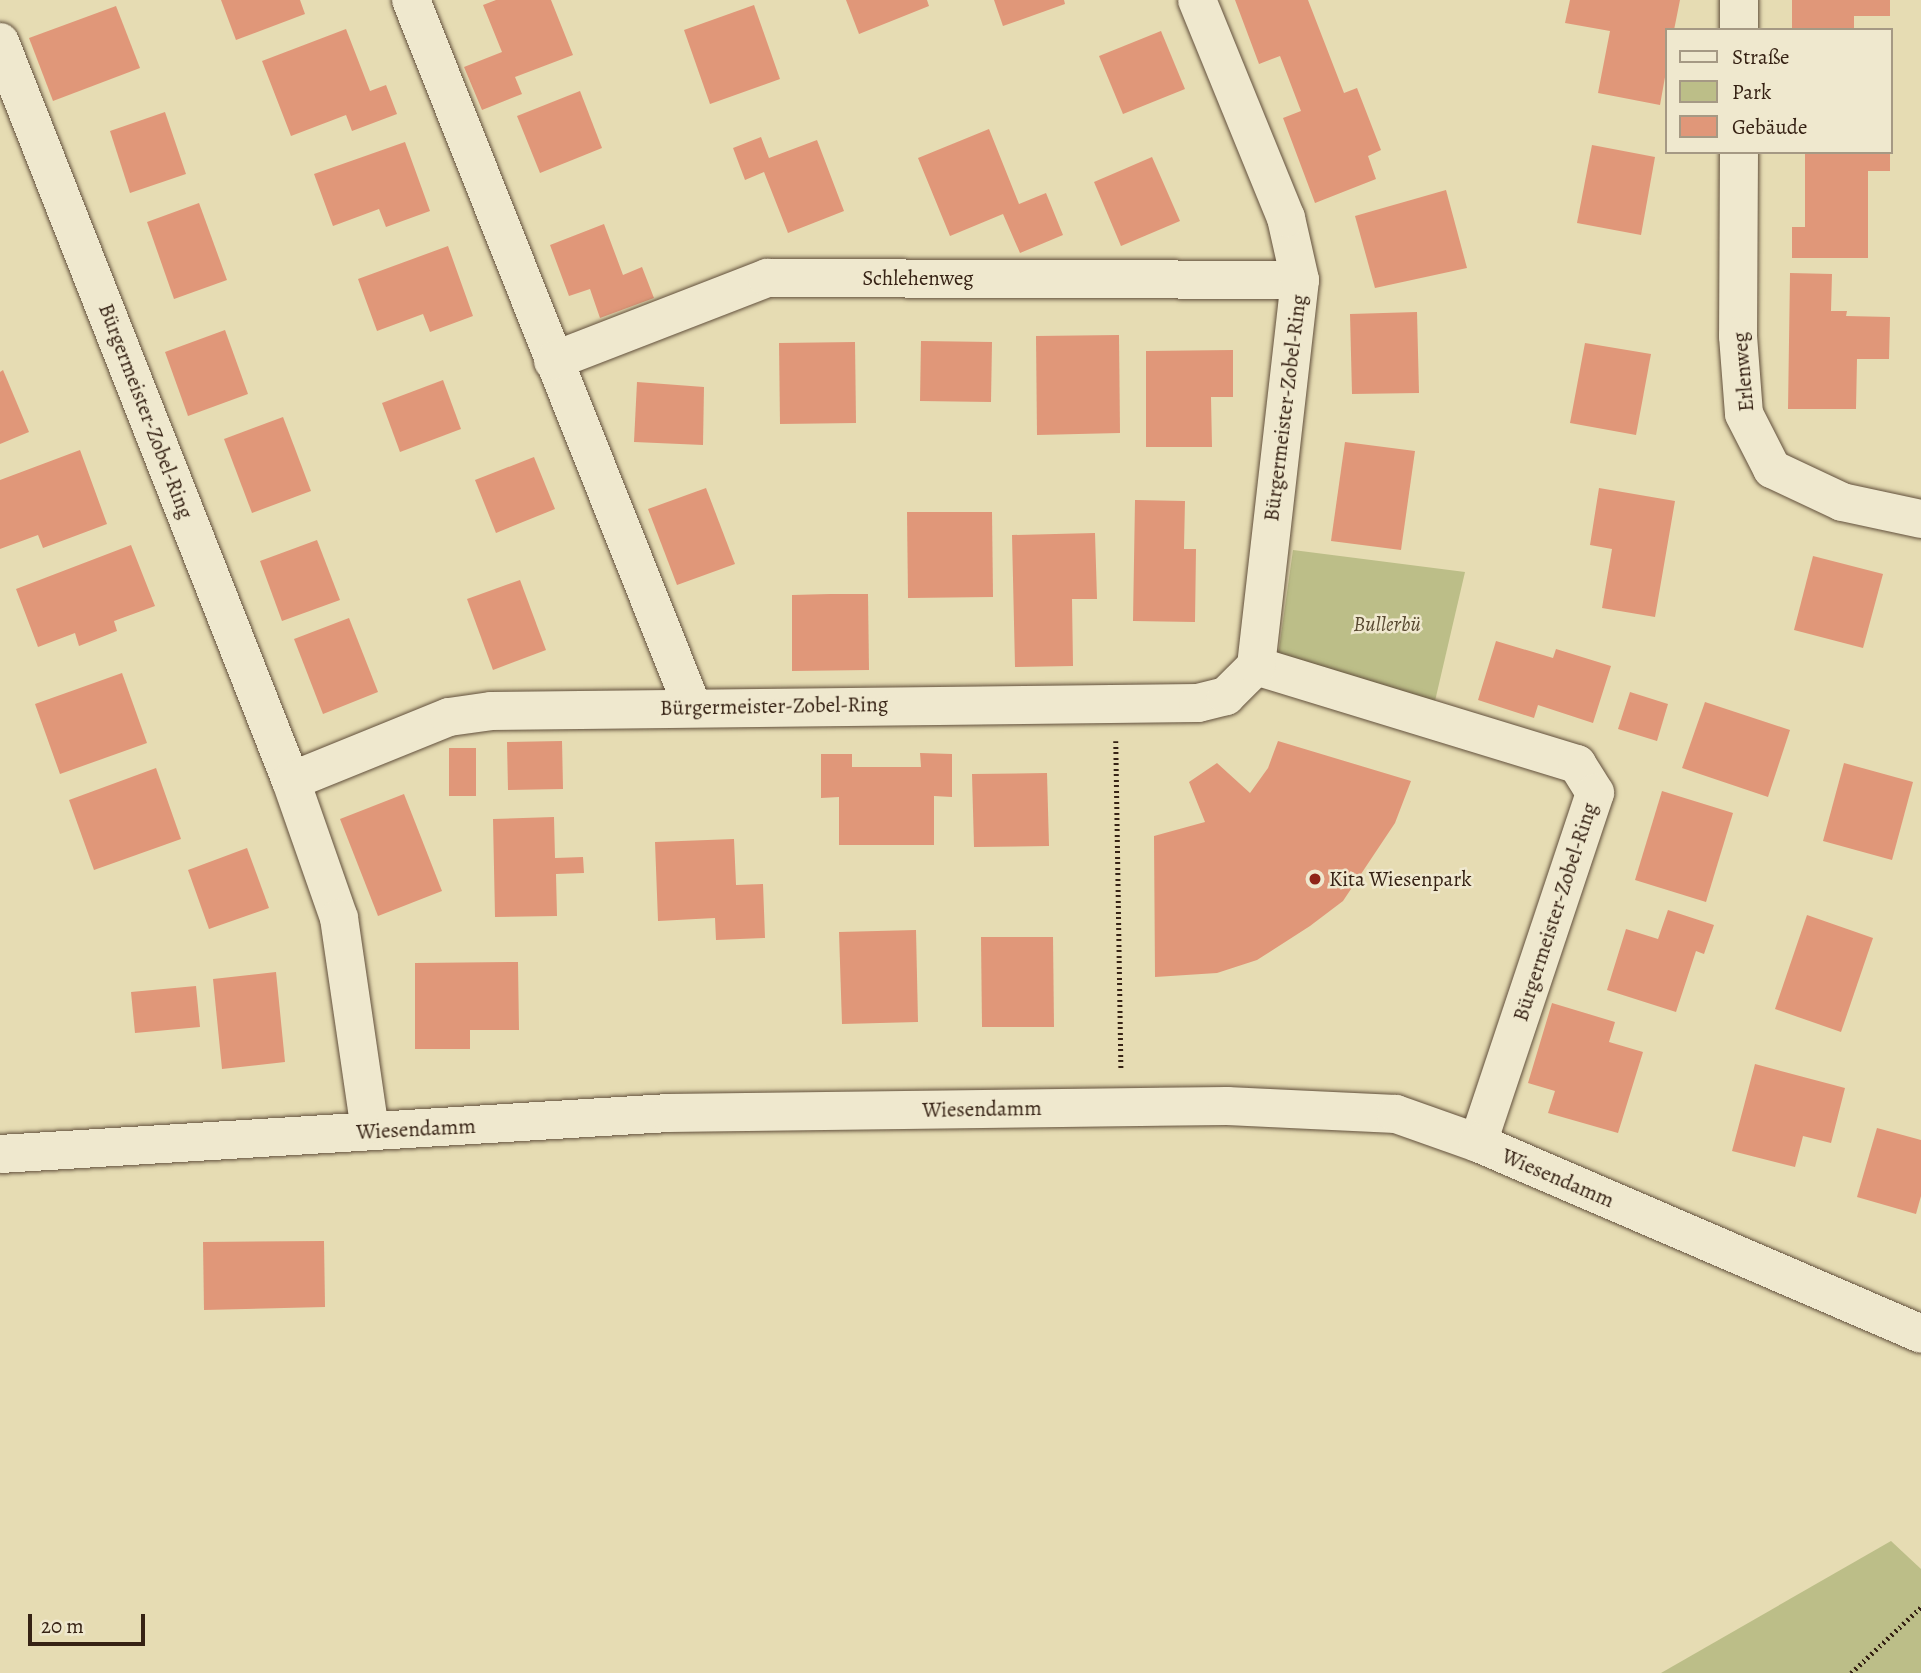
<!DOCTYPE html>
<html>
<head>
<meta charset="utf-8">
<style>
	body { margin:0 }
	#map { position:relative; width:1921px; height:1673px; overflow:hidden; background:#e6dcb3; font-family:Alegreya,serif }
	div>[style] { position:absolute }
	.green>* { inset:0; background:#bcbe88 }
	.building>* { inset:0; background:#e09779 }
	.path>* { height:4.5px; margin-top:-2.25px; transform-origin:0; background:repeating-linear-gradient(90deg,#362214 0 2px,transparent 0 5.5px) }
	.roads { filter:drop-shadow(0 0 2px #62503c) drop-shadow(0 0 2px #62503c) }
	.street>* { height:38px; margin:-19px; padding:0 19px; transform-origin:19px; border-radius:19px; background:#efe8ce }
	.dots>* { width:19px; height:19px; translate:-50% -50%; box-sizing:border-box; border:4px solid #efe8ce; border-radius:50% }
	span { translate:-50% -50%; white-space:nowrap; text-align:center; line-height:1.15; -webkit-text-stroke:5px #efe8ce; paint-order:stroke }
	.street-label { font-size:21px; color:#362214 }
	.park-label { font-size:21px; color:#584931; font-style:italic }
	.poi-label { font-size:21px; color:#362214 }
	.left { translate:0 -50%; text-align:left }
	.legend { position:absolute; left:1665px; top:28px; width:228px; height:126px; box-sizing:border-box; background:#efe8ce; border:2px solid #a59984; margin:0; padding:9px 12px; list-style:none; font-size:21px; color:#362214 }
	.legend li { display:flex; align-items:center; gap:14px; height:35px }
	.legend b { width:35px; border:2px solid #a59984 }
	.scale { position:absolute; left:28px; top:1614px; width:117px; height:32px; box-sizing:border-box; border:4px solid #362214; border-top:0; padding-left:9px; font-size:21px; line-height:24px; white-space:nowrap; color:#362214; -webkit-text-stroke:5px #efe8ce; paint-order:stroke }
</style>
</head>
<body>
<div id="map">
	<div class="green">
		<div style="clip-path:polygon(1293px 550px,1465px 572px,1435px 701px,1278px 656px)"></div>
		<div style="clip-path:polygon(1891px 1541px,1921px 1569px,1921px 1673px,1661px 1673px)"></div>
	</div>
	<div class="building">
		<div style="clip-path:polygon(221px 0,300px 0,305px 14px,236px 40px)"></div>
		<div style="clip-path:polygon(496px 0,551px 0,573px 55px,515px 77px,522px 94px,482px 110px,464px 67px,502px 52px,483px 5px)"></div>
		<div style="clip-path:polygon(846px 0,927px 0,929px 6px,859px 34px)"></div>
		<div style="clip-path:polygon(994px 0,1064px 0,1065px 4px,1003px 26px)"></div>
		<div style="clip-path:polygon(1235px 0,1308px 0,1344px 93px,1357px 88px,1381px 150px,1368px 156px,1376px 179px,1315px 203px,1283px 118px,1301px 111px,1280px 56px,1259px 64px)"></div>
		<div style="clip-path:polygon(1570px 0,1680px 0,1674px 30px,1667px 30px,1667px 66px,1660px 105px,1598px 93px,1610px 31px,1565px 23px)"></div>
		<div style="clip-path:polygon(1792px 0,1890px 0,1890px 16px,1854px 16px,1854px 30px,1792px 30px)"></div>
		<div style="clip-path:polygon(754px 5px,780px 79px,710px 104px,684px 30px)"></div>
		<div style="clip-path:polygon(116px 6px,140px 68px,53px 101px,29px 38px)"></div>
		<div style="clip-path:polygon(346px 29px,370px 91px,386px 85px,397px 114px,352px 131px,346px 115px,291px 136px,262px 61px)"></div>
		<div style="clip-path:polygon(1161px 31px,1185px 89px,1123px 114px,1099px 56px)"></div>
		<div style="clip-path:polygon(580px 91px,602px 148px,540px 173px,517px 116px)"></div>
		<div style="clip-path:polygon(165px 112px,186px 174px,130px 193px,110px 131px)"></div>
		<div style="clip-path:polygon(989px 129px,1019px 204px,1046px 193px,1063px 235px,1020px 253px,1003px 214px,950px 236px,918px 158px)"></div>
		<div style="clip-path:polygon(761px 137px,769px 158px,817px 140px,844px 211px,788px 233px,764px 172px,745px 180px,733px 148px)"></div>
		<div style="clip-path:polygon(405px 142px,430px 211px,386px 227px,379px 209px,333px 226px,314px 174px)"></div>
		<div style="clip-path:polygon(1592px 145px,1655px 157px,1641px 235px,1577px 223px)"></div>
		<div style="clip-path:polygon(1805px 152px,1890px 152px,1890px 171px,1868px 171px,1868px 258px,1792px 258px,1792px 227px,1805px 227px)"></div>
		<div style="clip-path:polygon(1152px 157px,1180px 221px,1121px 246px,1094px 182px)"></div>
		<div style="clip-path:polygon(1446px 190px,1467px 268px,1375px 288px,1355px 216px)"></div>
		<div style="clip-path:polygon(199px 203px,227px 280px,174px 299px,147px 222px)"></div>
		<div style="clip-path:polygon(604px 224px,623px 275px,642px 267px,654px 298px,600px 318px,590px 289px,569px 296px,550px 245px)"></div>
		<div style="clip-path:polygon(448px 246px,473px 316px,430px 332px,423px 314px,377px 331px,358px 279px)"></div>
		<div style="clip-path:polygon(1790px 273px,1832px 274px,1831px 311px,1847px 311px,1846px 316px,1890px 317px,1889px 359px,1857px 359px,1856px 409px,1788px 409px)"></div>
		<div style="clip-path:polygon(1417px 312px,1419px 393px,1352px 394px,1350px 314px)"></div>
		<div style="clip-path:polygon(225px 330px,248px 394px,188px 416px,165px 352px)"></div>
		<div style="clip-path:polygon(1119px 335px,1120px 433px,1037px 435px,1036px 336px)"></div>
		<div style="clip-path:polygon(921px 341px,992px 342px,991px 402px,920px 401px)"></div>
		<div style="clip-path:polygon(855px 342px,856px 423px,780px 424px,779px 343px)"></div>
		<div style="clip-path:polygon(1585px 343px,1651px 354px,1636px 435px,1570px 423px)"></div>
		<div style="clip-path:polygon(1233px 350px,1233px 397px,1211px 397px,1212px 447px,1146px 447px,1146px 351px)"></div>
		<div style="clip-path:polygon(3px 370px,29px 432px,0 444px,0 372px)"></div>
		<div style="clip-path:polygon(443px 380px,461px 429px,400px 452px,382px 403px)"></div>
		<div style="clip-path:polygon(637px 382px,704px 387px,703px 445px,634px 442px)"></div>
		<div style="clip-path:polygon(283px 417px,311px 491px,252px 513px,224px 439px)"></div>
		<div style="clip-path:polygon(1345px 442px,1415px 451px,1401px 550px,1331px 541px)"></div>
		<div style="clip-path:polygon(80px 450px,107px 524px,43px 548px,38px 535px,0 549px,0 480px)"></div>
		<div style="clip-path:polygon(534px 457px,555px 509px,496px 533px,475px 480px)"></div>
		<div style="clip-path:polygon(706px 488px,735px 564px,677px 585px,648px 509px)"></div>
		<div style="clip-path:polygon(1599px 488px,1675px 501px,1655px 617px,1602px 608px,1612px 549px,1590px 545px)"></div>
		<div style="clip-path:polygon(1135px 500px,1185px 501px,1184px 549px,1196px 549px,1195px 622px,1133px 621px)"></div>
		<div style="clip-path:polygon(907px 512px,992px 512px,993px 597px,908px 598px)"></div>
		<div style="clip-path:polygon(1095px 533px,1097px 599px,1072px 599px,1073px 666px,1015px 667px,1012px 535px)"></div>
		<div style="clip-path:polygon(317px 540px,340px 600px,282px 621px,260px 561px)"></div>
		<div style="clip-path:polygon(131px 545px,155px 606px,114px 621px,117px 631px,79px 646px,75px 633px,38px 647px,16px 589px)"></div>
		<div style="clip-path:polygon(1813px 556px,1883px 574px,1863px 648px,1794px 630px)"></div>
		<div style="clip-path:polygon(520px 580px,546px 650px,493px 670px,467px 599px)"></div>
		<div style="clip-path:polygon(830px 594px,868px 594px,869px 670px,792px 671px,792px 595px)"></div>
		<div style="clip-path:polygon(349px 618px,378px 692px,323px 714px,294px 639px)"></div>
		<div style="clip-path:polygon(1496px 641px,1553px 658px,1556px 649px,1611px 666px,1593px 723px,1538px 705px,1534px 718px,1478px 700px)"></div>
		<div style="clip-path:polygon(122px 673px,147px 743px,60px 774px,35px 704px)"></div>
		<div style="clip-path:polygon(1630px 692px,1668px 704px,1657px 741px,1618px 729px)"></div>
		<div style="clip-path:polygon(1705px 702px,1790px 730px,1768px 797px,1682px 768px)"></div>
		<div style="clip-path:polygon(562px 741px,563px 789px,508px 790px,507px 742px)"></div>
		<div style="clip-path:polygon(1278px 741px,1411px 781px,1395px 823px,1343px 901px,1310px 926px,1257px 960px,1217px 973px,1155px 977px,1154px 836px,1205px 822px,1189px 782px,1217px 763px,1250px 793px,1268px 768px)"></div>
		<div style="clip-path:polygon(449px 748px,476px 748px,476px 796px,449px 796px)"></div>
		<div style="clip-path:polygon(920px 753px,952px 754px,952px 797px,934px 796px,934px 845px,839px 845px,839px 797px,821px 798px,821px 754px,852px 754px,852px 767px,921px 767px)"></div>
		<div style="clip-path:polygon(1844px 763px,1913px 782px,1892px 860px,1823px 841px)"></div>
		<div style="clip-path:polygon(156px 768px,181px 839px,94px 870px,69px 800px)"></div>
		<div style="clip-path:polygon(1047px 773px,1049px 846px,974px 847px,972px 774px)"></div>
		<div style="clip-path:polygon(1662px 791px,1733px 813px,1706px 902px,1635px 880px)"></div>
		<div style="clip-path:polygon(404px 794px,442px 891px,378px 916px,340px 819px)"></div>
		<div style="clip-path:polygon(554px 817px,555px 858px,583px 857px,584px 873px,556px 874px,557px 916px,495px 917px,493px 819px)"></div>
		<div style="clip-path:polygon(734px 839px,736px 885px,763px 884px,765px 938px,716px 940px,715px 918px,658px 921px,655px 842px)"></div>
		<div style="clip-path:polygon(247px 848px,269px 908px,209px 929px,188px 870px)"></div>
		<div style="clip-path:polygon(1668px 910px,1714px 925px,1704px 954px,1696px 951px,1676px 1012px,1607px 990px,1626px 929px,1658px 939px)"></div>
		<div style="clip-path:polygon(1807px 915px,1873px 938px,1841px 1032px,1775px 1009px)"></div>
		<div style="clip-path:polygon(916px 930px,918px 1022px,842px 1024px,839px 932px)"></div>
		<div style="clip-path:polygon(981px 937px,1053px 937px,1054px 1027px,982px 1027px)"></div>
		<div style="clip-path:polygon(518px 962px,519px 1030px,470px 1030px,470px 1049px,415px 1049px,415px 963px)"></div>
		<div style="clip-path:polygon(276px 972px,285px 1062px,222px 1069px,213px 979px)"></div>
		<div style="clip-path:polygon(196px 986px,200px 1027px,135px 1033px,131px 992px)"></div>
		<div style="clip-path:polygon(1552px 1003px,1615px 1022px,1609px 1042px,1643px 1052px,1618px 1133px,1548px 1113px,1555px 1091px,1528px 1083px)"></div>
		<div style="clip-path:polygon(1755px 1064px,1845px 1088px,1831px 1143px,1803px 1136px,1795px 1167px,1732px 1151px)"></div>
		<div style="clip-path:polygon(1877px 1128px,1921px 1140px,1921px 1196px,1916px 1214px,1857px 1197px)"></div>
		<div style="clip-path:polygon(324px 1241px,325px 1307px,204px 1310px,203px 1242px)"></div>
	</div>
	<div class="path">
		<div style="left:1116px;top:741px;width:327px;rotate:89.1deg"></div>
		<div style="left:1851px;top:1673px;width:96px;rotate:-43.3deg"></div>
	</div>
	<div class="roads">
		<div class="street">
			<div style="left:411px;top:0;width:760px;rotate:68.3deg"></div>
			<div style="left:1739px;top:30px;width:30px;rotate:-90deg"></div>
			<div style="left:0;top:42px;width:794px;rotate:68.51deg"></div>
			<div style="left:291px;top:781px;width:145px;rotate:70.7deg"></div>
			<div style="left:339px;top:918px;width:215px;rotate:81.7deg"></div>
			<div style="left:1739px;top:152px;width:184px;rotate:90.3deg"></div>
			<div style="left:1738px;top:336px;width:78px;rotate:85.6deg"></div>
			<div style="left:1744px;top:414px;width:62px;rotate:63deg"></div>
			<div style="left:1772px;top:469px;width:77px;rotate:25.2deg"></div>
			<div style="left:1842px;top:502px;width:81px;rotate:12.1deg"></div>
			<div style="left:553px;top:361px;width:230px;rotate:-21.2deg"></div>
			<div style="left:767px;top:278px;width:533px;rotate:0.21deg"></div>
			<div style="left:1256px;top:666px;width:336px;rotate:17deg"></div>
			<div style="left:1577px;top:764px;width:34px;rotate:58deg"></div>
			<div style="left:1595px;top:793px;width:369px;rotate:108.5deg"></div>
			<div style="left:291px;top:781px;width:170px;rotate:-22.1deg"></div>
			<div style="left:449px;top:717px;width:42px;rotate:-8.1deg"></div>
			<div style="left:491px;top:711px;width:707px;rotate:-0.65deg"></div>
			<div style="left:1198px;top:703px;width:29px;rotate:-14deg"></div>
			<div style="left:1226px;top:696px;width:42px;rotate:-45deg"></div>
			<div style="left:1256px;top:666px;width:388px;rotate:-83.5deg"></div>
			<div style="left:1300px;top:280px;width:64px;rotate:-102.7deg"></div>
			<div style="left:1286px;top:218px;width:235px;rotate:-112.2deg"></div>
			<div style="left:0;top:1154px;width:669px;rotate:-3.51deg"></div>
			<div style="left:668px;top:1113px;width:559px;rotate:-0.72deg"></div>
			<div style="left:1227px;top:1106px;width:169px;rotate:2.7deg"></div>
			<div style="left:1396px;top:1114px;width:87px;rotate:19.5deg"></div>
			<div style="left:1478px;top:1143px;width:482px;rotate:23.3deg"></div>
		</div>
	</div>
	<div class="dots">
		<div style="left:1315px;top:879px;background:#8f2418"></div>
	</div>
	<div class="street-label">
		<span style="left:918px;top:278px">Schlehenweg</span>
		<span style="left:1743px;top:372px;rotate:-95deg">Erlenweg</span>
		<span style="left:1285px;top:408px;rotate:-83deg">Bürgermeister-Zobel-Ring</span>
		<span style="left:146px;top:411px;rotate:69deg">Bürgermeister-Zobel-Ring</span>
		<span style="left:774px;top:706px;rotate:-1deg">Bürgermeister-Zobel-Ring</span>
		<span style="left:1555px;top:912px;rotate:-72deg">Bürgermeister-Zobel-Ring</span>
		<span style="left:982px;top:1109px;rotate:-1deg">Wiesendamm</span>
		<span style="left:416px;top:1129px;rotate:-3deg">Wiesendamm</span>
		<span style="left:1558px;top:1178px;rotate:23deg">Wiesendamm</span>
	</div>
	<div class="park-label">
		<span style="left:1387px;top:624px">Bullerbü</span>
	</div>
	<div class="poi-label">
		<span class="left" style="left:1329px;top:879px">Kita Wiesenpark</span>
	</div>
	<ul class="legend">
	<li><b style="height:9px;background:#efe8ce"></b>Straße</li>
	<li><b style="height:19px;background:#bcbe88"></b>Park</li>
	<li><b style="height:19px;background:#e09779"></b>Gebäude</li>
	</ul>
	<div class="scale">20 m</div>
</div>
</body>
</html>
